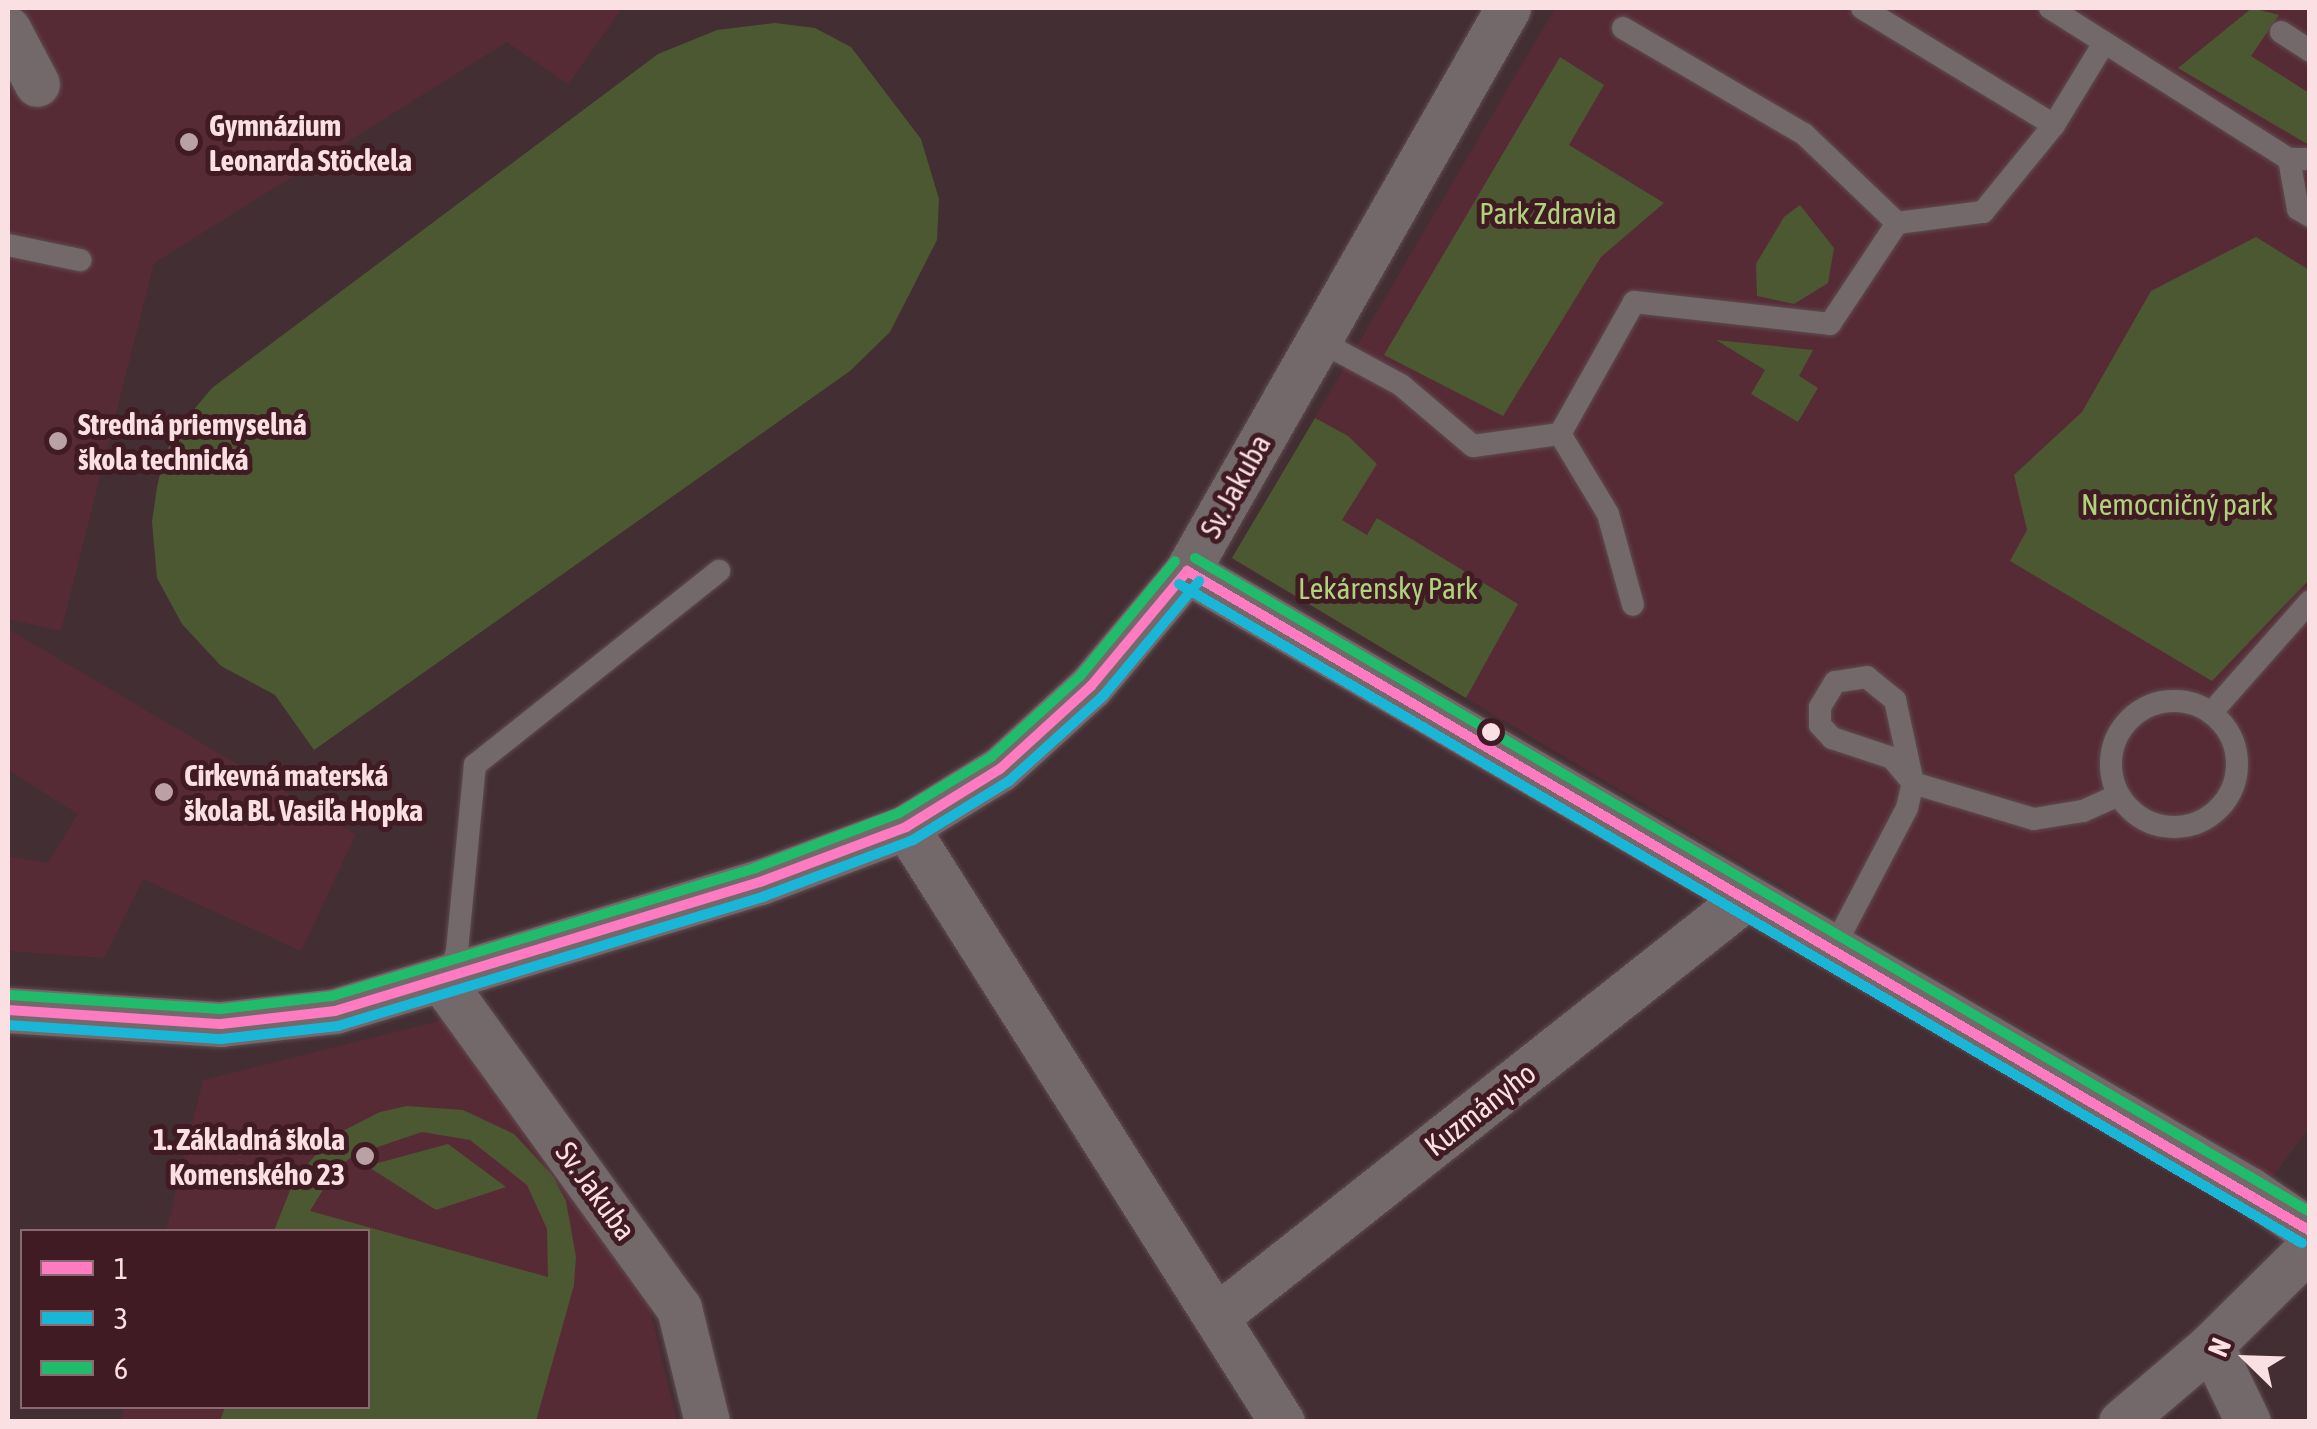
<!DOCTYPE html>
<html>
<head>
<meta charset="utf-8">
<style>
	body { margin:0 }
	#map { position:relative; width:2317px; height:1429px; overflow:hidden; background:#432e33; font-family:"Asap Condensed",sans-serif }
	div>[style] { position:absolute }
	.built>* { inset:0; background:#572b36 }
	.green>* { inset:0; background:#4c5831 }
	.roads { filter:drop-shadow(0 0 2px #5f4c50) drop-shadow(0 0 2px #5f4c50) }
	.lane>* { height:22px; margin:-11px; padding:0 11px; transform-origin:11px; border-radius:11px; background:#73696a }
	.lane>.ring { margin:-11px; padding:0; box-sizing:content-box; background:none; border:22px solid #73696a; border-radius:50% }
	.street>* { height:45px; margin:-22.5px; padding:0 22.5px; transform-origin:22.5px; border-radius:22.5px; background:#73696a }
	.bus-1>* { height:10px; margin:-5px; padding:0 5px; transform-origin:5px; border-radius:5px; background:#fe7ac1 }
	.bus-2>* { height:10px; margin:-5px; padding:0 5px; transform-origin:5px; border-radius:5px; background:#1ab6d8 }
	.bus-3>* { height:10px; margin:-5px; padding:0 5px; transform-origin:5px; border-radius:5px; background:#20bc6c }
	.dots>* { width:28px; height:28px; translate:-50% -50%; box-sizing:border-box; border:5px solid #411b24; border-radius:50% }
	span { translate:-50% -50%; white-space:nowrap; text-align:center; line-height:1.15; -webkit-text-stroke:10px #411b24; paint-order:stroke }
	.poi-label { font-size:30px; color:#fadfe3; font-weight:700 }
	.left { translate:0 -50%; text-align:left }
	.right { translate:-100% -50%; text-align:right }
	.park-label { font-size:30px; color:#b1d27c }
	.street-label { font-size:30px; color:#fadfe3 }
	.frame { position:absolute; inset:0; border:10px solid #fadfe3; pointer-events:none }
	.legend { position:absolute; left:20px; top:1229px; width:350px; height:180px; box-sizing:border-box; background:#411b24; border:2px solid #8b6970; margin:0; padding:12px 18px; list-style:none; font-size:30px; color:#fadfe3 }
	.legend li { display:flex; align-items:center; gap:20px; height:50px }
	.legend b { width:50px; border:2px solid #8b6970 }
	.north { position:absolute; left:2197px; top:1309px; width:100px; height:100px; -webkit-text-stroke:8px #411b24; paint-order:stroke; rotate:293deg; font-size:28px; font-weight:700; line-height:40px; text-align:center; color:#fadfe3 }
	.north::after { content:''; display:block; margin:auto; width:35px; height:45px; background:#fadfe3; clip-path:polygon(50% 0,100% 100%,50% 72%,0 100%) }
</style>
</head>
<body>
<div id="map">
	<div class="built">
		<div style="clip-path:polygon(8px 8px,622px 8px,568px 84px,507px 42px,154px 263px,61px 631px,8px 619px)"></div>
		<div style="clip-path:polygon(1555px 8px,2309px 8px,2309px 1127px,2272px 1178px,1232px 559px)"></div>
		<div style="clip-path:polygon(8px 629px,356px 834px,301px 951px,143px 879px,104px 958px,8px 951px,8px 856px,48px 863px,78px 814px,8px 770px)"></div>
		<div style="clip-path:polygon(443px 1020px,644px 1285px,677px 1421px,120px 1422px,124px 1407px,368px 1406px,368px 1232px,166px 1231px,203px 1080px)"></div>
	</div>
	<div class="green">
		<div style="clip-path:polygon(2252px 8px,2279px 15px,2251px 56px,2309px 93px,2309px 145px,2178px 68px)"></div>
		<div style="clip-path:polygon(775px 23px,815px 28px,851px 47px,921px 139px,939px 199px,937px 240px,890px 332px,850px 371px,314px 750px,275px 695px,221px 666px,182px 624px,157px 578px,152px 522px,157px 487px,165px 453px,186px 419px,212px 388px,658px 54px,717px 30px)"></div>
		<div style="clip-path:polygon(1560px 57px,1604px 85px,1569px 145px,1664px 203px,1601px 257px,1503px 416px,1384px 355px)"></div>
		<div style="clip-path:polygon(1800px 205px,1834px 248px,1828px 283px,1794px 304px,1757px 296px,1756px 264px,1784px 217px)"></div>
		<div style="clip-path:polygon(2256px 237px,2309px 270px,2309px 580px,2212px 681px,2010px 561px,2027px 530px,2014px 475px,2082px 412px,2151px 291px)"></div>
		<div style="clip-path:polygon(1716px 340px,1813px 350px,1799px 376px,1818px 388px,1798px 422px,1751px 394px,1765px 370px)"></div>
		<div style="clip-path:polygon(1315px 418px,1348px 436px,1377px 464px,1342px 520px,1367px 535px,1377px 518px,1518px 604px,1466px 698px,1232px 558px)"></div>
		<div style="clip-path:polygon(evenodd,407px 1106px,463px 1110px,514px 1134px,553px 1176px,566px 1201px,576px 1257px,574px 1285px,536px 1421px,220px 1421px,225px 1407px,368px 1406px,368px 1232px,274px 1231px,294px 1180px,331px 1137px,380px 1112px,407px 1106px,422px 1132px,470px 1140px,527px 1185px,547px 1229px,548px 1277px,310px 1211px,335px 1170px,354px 1155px,422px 1132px)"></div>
		<div style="clip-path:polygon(448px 1144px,506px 1187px,436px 1210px,367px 1166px)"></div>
	</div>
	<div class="roads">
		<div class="lane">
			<div style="left:1862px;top:8px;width:225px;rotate:31.4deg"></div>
			<div style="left:2050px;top:8px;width:283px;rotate:32.3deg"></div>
			<div style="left:2289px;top:159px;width:21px"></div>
			<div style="left:1623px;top:28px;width:210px;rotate:30.4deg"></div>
			<div style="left:1804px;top:134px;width:129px;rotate:43.7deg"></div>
			<div style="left:2281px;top:32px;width:35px;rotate:33deg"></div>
			<div style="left:2289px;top:159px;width:51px;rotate:79.8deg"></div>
			<div style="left:2298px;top:209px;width:14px;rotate:30deg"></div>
			<div style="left:8px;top:245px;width:74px;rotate:11.8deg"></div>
			<div style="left:1316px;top:339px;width:97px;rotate:28.4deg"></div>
			<div style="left:1401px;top:385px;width:94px;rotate:40.3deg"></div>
			<div style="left:1473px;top:446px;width:88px;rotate:-7.9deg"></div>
			<div style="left:1560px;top:434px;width:151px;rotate:-60.7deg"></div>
			<div style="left:1634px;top:302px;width:197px;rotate:6.4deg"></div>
			<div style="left:1830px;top:324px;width:121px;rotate:-56.4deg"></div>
			<div style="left:1897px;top:223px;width:87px;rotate:-7.3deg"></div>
			<div style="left:1983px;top:212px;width:112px;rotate:-50.8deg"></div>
			<div style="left:2054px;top:125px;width:96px;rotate:-58.6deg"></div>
			<div style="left:1560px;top:434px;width:93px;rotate:59deg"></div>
			<div style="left:1608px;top:514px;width:94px;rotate:74.6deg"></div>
			<div class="ring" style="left:2111px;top:701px;width:104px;height:104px"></div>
			<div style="left:2211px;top:713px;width:149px;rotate:-48.5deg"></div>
			<div style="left:1832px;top:951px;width:161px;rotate:-62.3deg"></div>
			<div style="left:1907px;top:808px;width:26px;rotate:-77deg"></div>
			<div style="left:1913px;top:783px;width:85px;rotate:-102.2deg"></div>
			<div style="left:1895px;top:700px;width:36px;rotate:-141deg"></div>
			<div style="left:1867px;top:677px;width:32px;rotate:171deg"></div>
			<div style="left:1835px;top:682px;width:29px;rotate:121deg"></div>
			<div style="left:1820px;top:707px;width:18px;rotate:90deg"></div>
			<div style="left:1820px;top:725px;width:18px;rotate:47deg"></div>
			<div style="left:1832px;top:738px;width:63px;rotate:18.4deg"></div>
			<div style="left:1892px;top:758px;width:33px;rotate:50deg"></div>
			<div style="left:1913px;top:783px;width:126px;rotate:16.6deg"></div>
			<div style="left:2034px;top:819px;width:50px;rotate:-9.3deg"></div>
			<div style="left:2083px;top:811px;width:39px;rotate:-24deg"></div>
			<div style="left:448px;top:979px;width:29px;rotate:-72deg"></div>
			<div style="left:457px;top:951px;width:187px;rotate:-84.5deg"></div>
			<div style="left:475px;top:765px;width:312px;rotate:-38.5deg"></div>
		</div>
		<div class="street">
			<div style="left:8px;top:29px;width:62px;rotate:62.2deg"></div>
			<div style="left:1187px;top:571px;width:1230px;rotate:30.21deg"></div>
			<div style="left:2250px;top:1190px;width:73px;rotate:34.3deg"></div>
			<div style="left:906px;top:827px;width:704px;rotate:57.71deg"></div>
			<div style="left:442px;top:981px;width:404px;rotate:54.1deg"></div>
			<div style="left:679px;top:1308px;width:117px;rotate:76.2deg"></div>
			<div style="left:8px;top:1010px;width:213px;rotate:3.8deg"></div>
			<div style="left:221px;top:1024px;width:115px;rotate:-6.5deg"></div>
			<div style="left:335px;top:1011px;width:444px;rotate:-16.9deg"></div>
			<div style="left:760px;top:882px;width:156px;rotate:-20.6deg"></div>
			<div style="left:906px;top:827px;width:110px;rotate:-31.7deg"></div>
			<div style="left:1000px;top:769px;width:123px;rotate:-42.4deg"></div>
			<div style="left:1091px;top:686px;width:150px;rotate:-50.1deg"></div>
			<div style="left:1187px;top:571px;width:648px;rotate:-60.31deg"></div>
			<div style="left:1216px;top:1317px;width:672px;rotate:-38.35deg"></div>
			<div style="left:2211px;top:1345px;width:85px;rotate:64.3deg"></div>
			<div style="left:2121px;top:1422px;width:118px;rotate:-40.5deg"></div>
			<div style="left:2211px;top:1345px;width:139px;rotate:-44.7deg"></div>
		</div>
	</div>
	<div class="bus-1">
		<div style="left:1187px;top:571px;width:1303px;rotate:30.44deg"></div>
		<div style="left:8px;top:1010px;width:213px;rotate:3.8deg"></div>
		<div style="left:221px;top:1024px;width:115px;rotate:-6.5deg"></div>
		<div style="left:335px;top:1011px;width:444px;rotate:-16.9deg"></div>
		<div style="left:760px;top:882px;width:156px;rotate:-20.6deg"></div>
		<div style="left:906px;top:827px;width:110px;rotate:-31.7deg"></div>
		<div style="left:1000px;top:769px;width:123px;rotate:-42.4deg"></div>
		<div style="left:1091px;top:686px;width:150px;rotate:-50.1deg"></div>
	</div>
	<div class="bus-2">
		<div style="left:1179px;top:584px;width:1302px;rotate:30.41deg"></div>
		<div style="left:8px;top:1025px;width:213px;rotate:3.8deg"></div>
		<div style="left:221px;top:1039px;width:118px;rotate:-6.3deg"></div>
		<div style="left:338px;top:1026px;width:446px;rotate:-16.9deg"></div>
		<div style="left:765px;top:896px;width:158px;rotate:-20.7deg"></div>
		<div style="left:913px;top:840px;width:113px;rotate:-31.6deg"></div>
		<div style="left:1009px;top:781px;width:127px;rotate:-42.1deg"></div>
		<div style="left:1103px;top:696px;width:150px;rotate:-50.1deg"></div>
	</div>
	<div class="bus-3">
		<div style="left:1195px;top:558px;width:1293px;rotate:30.39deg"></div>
		<div style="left:9px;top:995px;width:212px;rotate:3.8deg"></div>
		<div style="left:221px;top:1009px;width:112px;rotate:-6.7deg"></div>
		<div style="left:332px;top:996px;width:442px;rotate:-16.8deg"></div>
		<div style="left:755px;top:868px;width:154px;rotate:-20.9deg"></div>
		<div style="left:899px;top:813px;width:108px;rotate:-31.3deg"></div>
		<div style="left:991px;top:757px;width:120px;rotate:-42.3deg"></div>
		<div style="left:1080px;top:676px;width:149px;rotate:-50.4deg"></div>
	</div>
	<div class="dots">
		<div style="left:189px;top:142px;background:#baa1a5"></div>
		<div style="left:58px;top:441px;background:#baa1a5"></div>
		<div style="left:1491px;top:732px;background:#fadfe3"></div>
		<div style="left:164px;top:792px;background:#baa1a5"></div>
		<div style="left:365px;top:1156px;background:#baa1a5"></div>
	</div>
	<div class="poi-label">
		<span class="left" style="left:209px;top:142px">Gymnázium<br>Leonarda Stöckela</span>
		<span class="left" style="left:78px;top:441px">Stredná priemyselná<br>škola technická</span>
		<span class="left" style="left:184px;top:792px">Cirkevná materská<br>škola Bl. Vasiľa Hopka</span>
		<span class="right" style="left:345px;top:1156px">1. Základná škola<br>Komenského 23</span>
	</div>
	<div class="park-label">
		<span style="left:1548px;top:213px">Park Zdravia</span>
		<span style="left:2177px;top:504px">Nemocničný park</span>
		<span style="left:1388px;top:588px">Lekárensky Park</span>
	</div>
	<div class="street-label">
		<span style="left:1235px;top:486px;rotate:-61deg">Sv. Jakuba</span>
		<span style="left:1480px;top:1109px;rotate:-38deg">Kuzmányho</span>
		<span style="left:596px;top:1191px;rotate:54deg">Sv. Jakuba</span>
	</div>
	<div class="frame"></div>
	<ul class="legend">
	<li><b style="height:12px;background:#fe7ac1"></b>1</li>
	<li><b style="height:12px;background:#1ab6d8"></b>3</li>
	<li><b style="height:12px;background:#20bc6c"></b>6</li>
	</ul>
	<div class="north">N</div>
</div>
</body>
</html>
